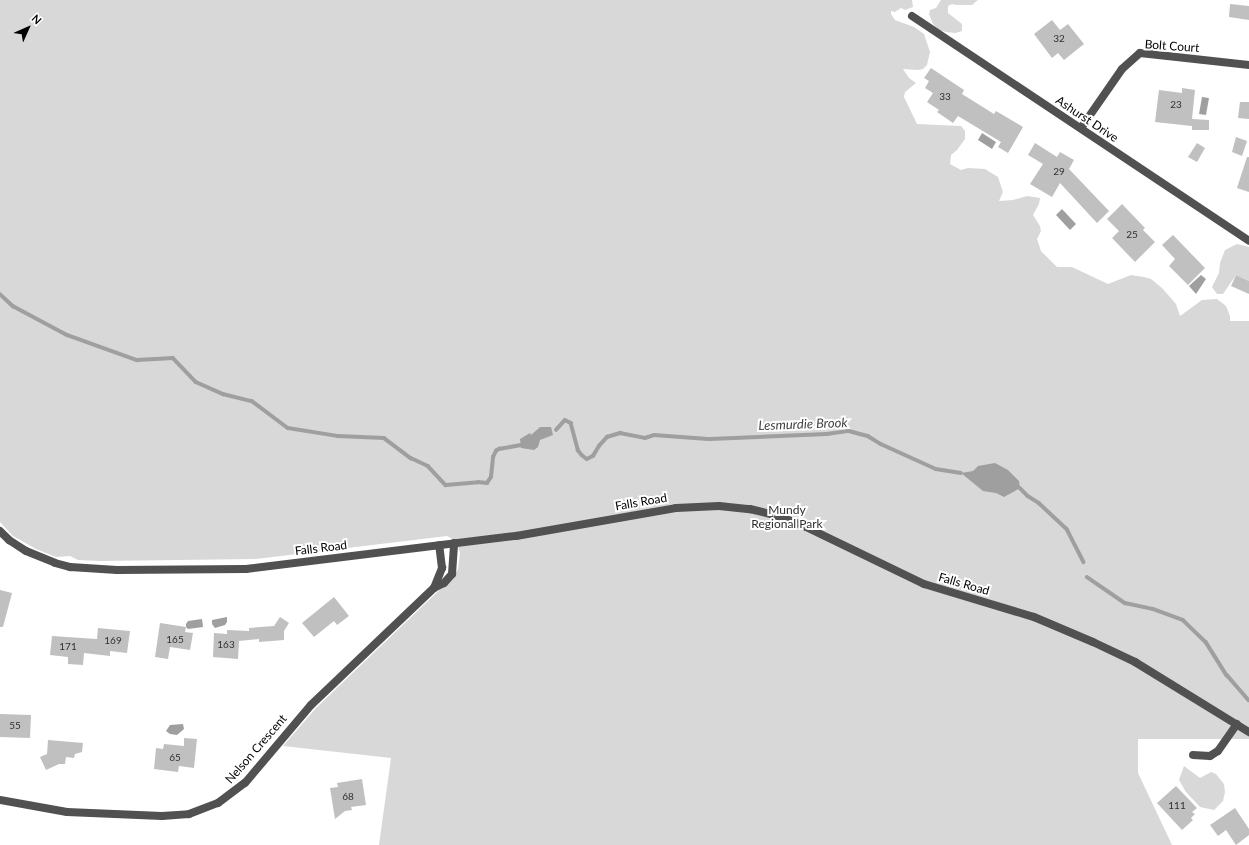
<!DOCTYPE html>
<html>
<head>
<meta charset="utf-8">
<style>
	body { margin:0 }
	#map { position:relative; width:1249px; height:845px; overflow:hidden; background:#fff; font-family:Lato,sans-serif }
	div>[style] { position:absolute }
	.green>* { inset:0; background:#d8d8d8 }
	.water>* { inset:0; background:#9f9f9f }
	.stream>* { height:3.5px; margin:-1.75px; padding:0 1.75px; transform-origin:1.75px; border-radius:1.75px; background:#9f9f9f }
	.building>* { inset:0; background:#c0c0c0 }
	.minor>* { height:8px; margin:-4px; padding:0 4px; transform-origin:4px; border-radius:4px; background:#515151 }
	span { translate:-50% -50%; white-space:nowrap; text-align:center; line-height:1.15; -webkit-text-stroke:4px #fff; paint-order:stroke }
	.number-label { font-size:10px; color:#303030 }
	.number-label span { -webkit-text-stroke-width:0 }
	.street-label { font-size:12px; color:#000 }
	.park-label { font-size:12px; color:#2f2f2f }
	.water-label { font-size:13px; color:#404040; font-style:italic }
	.north { position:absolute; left:8px; top:8px; width:40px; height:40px; -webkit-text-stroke:3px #fff; paint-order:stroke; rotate:45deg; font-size:11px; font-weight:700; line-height:16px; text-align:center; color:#000 }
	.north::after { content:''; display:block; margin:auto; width:14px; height:18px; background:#000; clip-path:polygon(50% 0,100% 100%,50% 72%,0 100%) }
</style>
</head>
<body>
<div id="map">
	<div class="green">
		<div style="clip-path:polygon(0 0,912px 0,913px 7px,905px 10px,901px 8px,895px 12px,891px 11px,891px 14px,895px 20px,914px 27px,924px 34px,930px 52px,927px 65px,923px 69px,918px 70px,903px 69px,909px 78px,916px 83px,905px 92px,904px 97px,917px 124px,961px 126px,965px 131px,965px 139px,957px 150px,951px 155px,950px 164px,961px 170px,968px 168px,985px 169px,998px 177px,1003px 192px,999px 201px,1013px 200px,1027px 196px,1040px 198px,1039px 204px,1033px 215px,1040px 226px,1041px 231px,1037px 239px,1041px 251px,1057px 267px,1072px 267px,1108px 284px,1131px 275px,1144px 277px,1151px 279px,1162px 288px,1176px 304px,1180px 316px,1202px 300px,1217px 299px,1226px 306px,1230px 316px,1230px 321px,1249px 321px,1249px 739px,1138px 739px,1138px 773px,1172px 845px,379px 845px,391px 758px,283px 746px,316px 708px,454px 576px,458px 569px,460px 553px,456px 541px,447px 536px,256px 559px,100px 561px,78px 560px,70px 556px,56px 557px,36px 549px,13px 536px,0 522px)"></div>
		<div style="clip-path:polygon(941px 0,978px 0,972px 5px,956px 5px,952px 4px,948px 6px,948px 13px,962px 24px,962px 31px,955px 33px,946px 32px,939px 30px,933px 24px,929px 14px,930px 10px,936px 8px)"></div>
		<div style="clip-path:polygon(1237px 244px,1249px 247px,1249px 281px,1236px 275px,1223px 294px,1217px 294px,1212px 287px,1219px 273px,1220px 263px,1225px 250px)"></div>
		<div style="clip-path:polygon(1184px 766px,1200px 778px,1211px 772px,1216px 774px,1224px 784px,1225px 792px,1223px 801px,1214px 810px,1200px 807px,1186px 792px,1179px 780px)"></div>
	</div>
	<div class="water">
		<div style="clip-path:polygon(1202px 97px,1209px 98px,1206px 115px,1199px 114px)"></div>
		<div style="clip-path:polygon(982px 133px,996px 142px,992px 149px,978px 140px)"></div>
		<div style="clip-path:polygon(1062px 209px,1076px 224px,1070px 230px,1056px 215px)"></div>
		<div style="clip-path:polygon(1201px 275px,1206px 279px,1196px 294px,1189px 286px)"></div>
		<div style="clip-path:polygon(540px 427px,551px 427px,553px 435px,540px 440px,538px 447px,534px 450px,521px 448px,520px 439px,530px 433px,531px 435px)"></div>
		<div style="clip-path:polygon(995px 463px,1008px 470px,1019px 481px,1020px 488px,1004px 497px,996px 493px,983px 491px,961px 473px,973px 471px,978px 466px)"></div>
		<div style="clip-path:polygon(227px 617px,227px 622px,225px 625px,215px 628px,212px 624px,212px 620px)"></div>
		<div style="clip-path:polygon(202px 619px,203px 627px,188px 629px,186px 627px,186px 624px,188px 621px)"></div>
		<div style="clip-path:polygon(183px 724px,184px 729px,177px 735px,170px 734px,166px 731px,170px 725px)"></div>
	</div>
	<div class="stream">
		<div style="left:0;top:294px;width:18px;rotate:43deg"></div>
		<div style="left:13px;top:306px;width:61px;rotate:28.2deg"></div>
		<div style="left:67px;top:335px;width:74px;rotate:19.7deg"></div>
		<div style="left:137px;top:360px;width:36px;rotate:-3deg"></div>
		<div style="left:173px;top:358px;width:33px;rotate:46deg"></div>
		<div style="left:196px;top:382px;width:30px;rotate:24deg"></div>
		<div style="left:223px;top:394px;width:30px;rotate:14deg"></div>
		<div style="left:252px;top:401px;width:45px;rotate:36.9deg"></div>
		<div style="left:288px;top:428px;width:51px;rotate:9.1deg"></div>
		<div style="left:338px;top:436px;width:46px;rotate:2.5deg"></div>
		<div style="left:384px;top:438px;width:34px;rotate:37deg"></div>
		<div style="left:411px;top:458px;width:19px;rotate:25deg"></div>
		<div style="left:428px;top:466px;width:26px;rotate:47deg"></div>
		<div style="left:446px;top:485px;width:32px;rotate:-5deg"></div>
		<div style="left:478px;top:482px;width:9px;rotate:6deg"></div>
		<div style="left:487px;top:483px;width:7px;rotate:-56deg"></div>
		<div style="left:491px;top:477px;width:20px;rotate:-84deg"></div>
		<div style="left:493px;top:457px;width:7px;rotate:-63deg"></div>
		<div style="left:496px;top:451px;width:4px;rotate:-34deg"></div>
		<div style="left:499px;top:449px;width:22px;rotate:-10deg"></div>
		<div style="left:556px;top:430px;width:13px;rotate:-48deg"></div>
		<div style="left:565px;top:420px;width:7px;rotate:27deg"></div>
		<div style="left:571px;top:423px;width:28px;rotate:75deg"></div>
		<div style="left:578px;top:450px;width:6px;rotate:51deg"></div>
		<div style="left:582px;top:455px;width:6px;rotate:39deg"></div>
		<div style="left:587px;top:459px;width:7px;rotate:-27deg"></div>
		<div style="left:593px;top:456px;width:12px;rotate:-59deg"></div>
		<div style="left:599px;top:446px;width:12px;rotate:-48deg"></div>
		<div style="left:607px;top:437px;width:14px;rotate:-17deg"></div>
		<div style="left:620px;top:433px;width:25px;rotate:11deg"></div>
		<div style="left:645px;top:438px;width:9px;rotate:-18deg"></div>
		<div style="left:654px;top:435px;width:54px;rotate:4.2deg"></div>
		<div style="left:710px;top:439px;width:117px;rotate:-2.4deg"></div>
		<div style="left:827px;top:434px;width:22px;rotate:-8deg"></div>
		<div style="left:849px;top:431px;width:20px;rotate:15deg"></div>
		<div style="left:868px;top:436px;width:15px;rotate:32deg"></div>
		<div style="left:881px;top:444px;width:60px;rotate:24.4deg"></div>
		<div style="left:936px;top:469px;width:25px;rotate:9deg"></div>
		<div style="left:1020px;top:488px;width:11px;rotate:45deg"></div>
		<div style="left:1028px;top:496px;width:13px;rotate:32deg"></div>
		<div style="left:1039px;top:503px;width:38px;rotate:43deg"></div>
		<div style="left:1067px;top:529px;width:37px;rotate:63deg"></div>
		<div style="left:1087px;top:577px;width:46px;rotate:34.4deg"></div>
		<div style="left:1125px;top:603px;width:29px;rotate:12deg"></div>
		<div style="left:1153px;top:609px;width:32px;rotate:20deg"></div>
		<div style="left:1183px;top:620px;width:32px;rotate:44deg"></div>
		<div style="left:1206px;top:642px;width:39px;rotate:58deg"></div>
		<div style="left:1227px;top:675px;width:33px;rotate:49deg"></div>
	</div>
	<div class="building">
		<div style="clip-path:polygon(1230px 4px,1249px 6px,1249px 20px,1229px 17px)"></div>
		<div style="clip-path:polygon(1052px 20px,1060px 30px,1068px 24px,1084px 44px,1064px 60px,1058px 53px,1052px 58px,1034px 34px)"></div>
		<div style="clip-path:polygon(931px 68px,964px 90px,962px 94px,994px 114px,996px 111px,1023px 127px,1008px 153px,998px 147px,1001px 142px,958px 116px,953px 123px,937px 112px,939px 110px,927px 102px,933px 93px,925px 88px,929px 81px,924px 78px)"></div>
		<div style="clip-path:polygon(1182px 88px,1195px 90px,1192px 119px,1209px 120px,1209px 130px,1192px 130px,1192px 124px,1192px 126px,1155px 122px,1159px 90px,1182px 93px)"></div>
		<div style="clip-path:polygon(1240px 102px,1249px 102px,1249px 119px,1238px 118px)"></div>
		<div style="clip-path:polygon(1236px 137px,1247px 141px,1242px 156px,1232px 152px)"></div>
		<div style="clip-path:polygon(1035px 143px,1057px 157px,1060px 152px,1074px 160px,1069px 169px,1109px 211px,1097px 223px,1060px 183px,1052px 197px,1030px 184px,1043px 164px,1028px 155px)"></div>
		<div style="clip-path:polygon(1197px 143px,1205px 148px,1197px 162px,1188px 157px)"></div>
		<div style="clip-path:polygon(1247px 157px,1249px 157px,1249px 192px,1237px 188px)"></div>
		<div style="clip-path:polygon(1122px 204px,1145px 228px,1143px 230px,1155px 242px,1135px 262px,1112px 238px,1119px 231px,1107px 219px)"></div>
		<div style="clip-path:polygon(1173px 235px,1205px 268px,1188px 285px,1169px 266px,1175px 259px,1162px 245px)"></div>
		<div style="clip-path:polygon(1236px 275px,1249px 281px,1249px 294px,1231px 286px)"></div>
		<div style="clip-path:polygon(0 590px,12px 593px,3px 627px,0 627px)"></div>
		<div style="clip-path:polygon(334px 597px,349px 616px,337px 625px,334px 621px,314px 637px,302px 623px)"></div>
		<div style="clip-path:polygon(280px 617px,289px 623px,284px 631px,284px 640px,259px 642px,259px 639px,239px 641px,238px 659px,213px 657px,214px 633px,227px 634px,227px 630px,249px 631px,249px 628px,274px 626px)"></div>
		<div style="clip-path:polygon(160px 623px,186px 627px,185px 632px,193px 633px,190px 650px,170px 647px,168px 659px,155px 657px)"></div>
		<div style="clip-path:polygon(98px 628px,130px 631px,127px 653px,110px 651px,110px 656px,84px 653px,83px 665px,68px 664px,68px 657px,50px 655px,52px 636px,97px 639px)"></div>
		<div style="clip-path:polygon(0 714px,31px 715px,30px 738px,0 737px)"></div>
		<div style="clip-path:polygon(184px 738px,197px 739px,194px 768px,179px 766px,178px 772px,154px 769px,156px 748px,163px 749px,164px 744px,184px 746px)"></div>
		<div style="clip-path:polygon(48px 740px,83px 743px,82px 752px,75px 754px,74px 758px,66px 757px,65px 764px,59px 764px,46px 770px,40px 757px,47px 754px)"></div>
		<div style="clip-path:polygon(362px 779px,366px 805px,351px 807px,352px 810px,345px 811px,335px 819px,330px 788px,338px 787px,337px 783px)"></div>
		<div style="clip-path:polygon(1176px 786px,1197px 808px,1192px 812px,1195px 814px,1191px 818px,1193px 820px,1182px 830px,1157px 803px)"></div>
		<div style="clip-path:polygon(1235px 808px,1249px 829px,1249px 835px,1236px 845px,1226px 830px,1218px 836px,1210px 825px)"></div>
	</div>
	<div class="minor">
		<div style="left:912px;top:16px;width:405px;rotate:33.7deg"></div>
		<div style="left:1081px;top:128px;width:72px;rotate:-55.2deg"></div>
		<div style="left:1122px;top:69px;width:24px;rotate:-42deg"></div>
		<div style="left:1140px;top:53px;width:110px;rotate:6.3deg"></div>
		<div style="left:0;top:531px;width:13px;rotate:45deg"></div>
		<div style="left:9px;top:540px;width:20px;rotate:33deg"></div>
		<div style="left:26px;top:551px;width:31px;rotate:22deg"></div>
		<div style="left:55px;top:563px;width:16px;rotate:15deg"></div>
		<div style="left:70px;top:567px;width:47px;rotate:3.7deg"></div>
		<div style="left:117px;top:570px;width:129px;rotate:-0.4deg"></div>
		<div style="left:246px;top:569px;width:272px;rotate:-7deg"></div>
		<div style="left:516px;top:536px;width:162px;rotate:-9.9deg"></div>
		<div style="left:676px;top:508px;width:43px;rotate:-2.7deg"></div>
		<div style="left:719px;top:506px;width:31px;rotate:6deg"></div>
		<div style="left:750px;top:509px;width:29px;rotate:14deg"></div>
		<div style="left:778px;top:516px;width:30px;rotate:21deg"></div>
		<div style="left:806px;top:527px;width:131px;rotate:25.8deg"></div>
		<div style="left:924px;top:584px;width:115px;rotate:16.7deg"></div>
		<div style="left:1034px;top:617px;width:64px;rotate:23deg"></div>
		<div style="left:1093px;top:642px;width:47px;rotate:25.5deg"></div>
		<div style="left:1135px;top:662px;width:134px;rotate:31.6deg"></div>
		<div style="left:434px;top:588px;width:11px;rotate:-27deg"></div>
		<div style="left:444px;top:583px;width:12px;rotate:-48deg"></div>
		<div style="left:452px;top:574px;width:31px;rotate:-86deg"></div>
		<div style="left:1193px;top:755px;width:17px;rotate:3deg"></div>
		<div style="left:1210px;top:756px;width:9px;rotate:-32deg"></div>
		<div style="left:1218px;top:751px;width:33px;rotate:-55deg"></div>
		<div style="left:0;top:800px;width:68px;rotate:10.2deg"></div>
		<div style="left:67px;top:812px;width:95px;rotate:2.4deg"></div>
		<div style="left:162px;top:816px;width:27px;rotate:-4deg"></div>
		<div style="left:189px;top:814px;width:31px;rotate:-21deg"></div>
		<div style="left:218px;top:803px;width:34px;rotate:-37deg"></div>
		<div style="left:245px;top:783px;width:102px;rotate:-49.8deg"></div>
		<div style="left:311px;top:705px;width:170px;rotate:-43.6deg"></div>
		<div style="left:434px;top:588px;width:22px;rotate:-68deg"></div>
		<div style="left:442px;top:568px;width:23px;rotate:-97deg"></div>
	</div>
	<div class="number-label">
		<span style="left:1059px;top:39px">32</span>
		<span style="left:945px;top:97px">33</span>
		<span style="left:1176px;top:105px">23</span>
		<span style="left:1059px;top:172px">29</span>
		<span style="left:1132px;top:235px">25</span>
		<span style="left:175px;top:640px">165</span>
		<span style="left:113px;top:641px">169</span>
		<span style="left:226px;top:645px">163</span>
		<span style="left:68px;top:647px">171</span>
		<span style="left:15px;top:726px">55</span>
		<span style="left:175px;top:758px">65</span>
		<span style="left:348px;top:797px">68</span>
		<span style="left:1177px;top:806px">111</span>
	</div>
	<div class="street-label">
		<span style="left:1172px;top:46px;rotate:4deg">Bolt Court</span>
		<span style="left:1087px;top:119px;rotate:34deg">Ashurst Drive</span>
		<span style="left:641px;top:502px;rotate:-10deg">Falls Road</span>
		<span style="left:321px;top:548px;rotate:-7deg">Falls Road</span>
		<span style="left:964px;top:584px;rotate:16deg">Falls Road</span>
		<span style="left:256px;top:749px;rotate:-49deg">Nelson Crescent</span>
	</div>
	<div class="park-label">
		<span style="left:787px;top:517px">Mundy<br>Regional Park</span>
	</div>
	<div class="water-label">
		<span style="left:803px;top:424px;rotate:-2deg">Lesmurdie Brook</span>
	</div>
	<div class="north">N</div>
</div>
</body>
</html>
